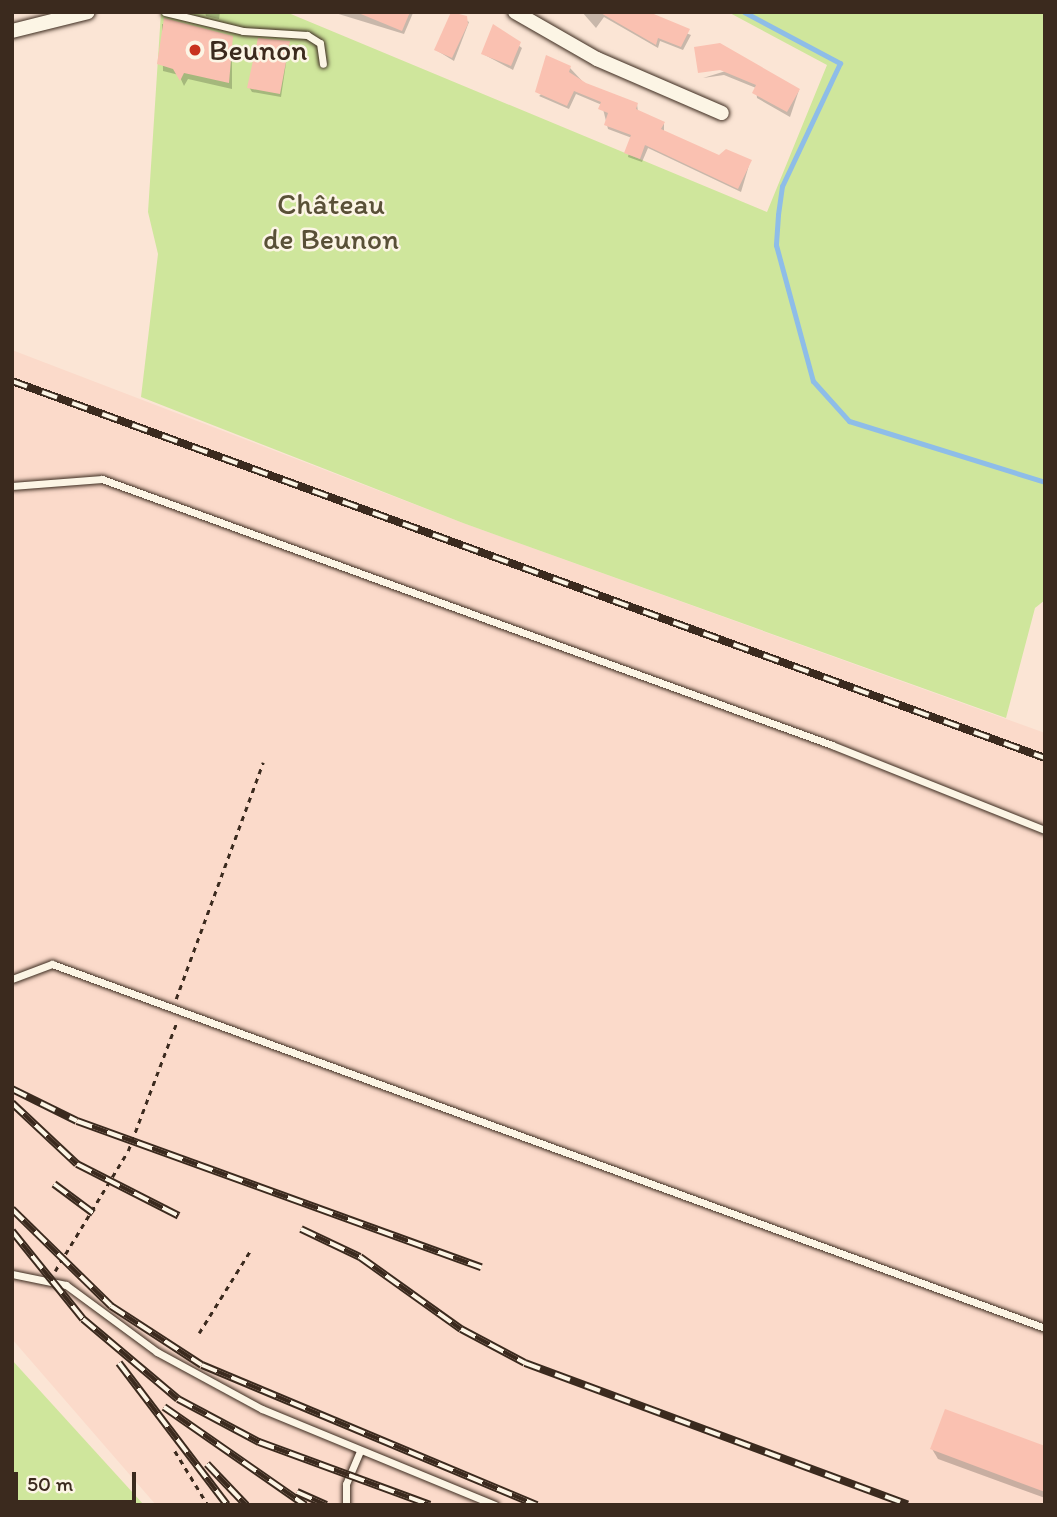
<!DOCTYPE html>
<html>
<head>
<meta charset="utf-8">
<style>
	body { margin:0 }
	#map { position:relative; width:1057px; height:1517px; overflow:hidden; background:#fbe5d5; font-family:Itim,sans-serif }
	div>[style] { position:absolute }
	.built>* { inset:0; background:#fbdaca }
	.green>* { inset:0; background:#cfe69c }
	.shadow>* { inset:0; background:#0003 }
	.stream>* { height:5px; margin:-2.5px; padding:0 2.5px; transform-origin:2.5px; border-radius:2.5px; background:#8ebde8 }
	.building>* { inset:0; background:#fac1b1 }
	.path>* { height:2.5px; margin-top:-1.25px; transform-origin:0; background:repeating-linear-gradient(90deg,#3b2a1e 0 5px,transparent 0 10px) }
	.roads { filter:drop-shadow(0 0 2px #3b2a1e) drop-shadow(0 0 2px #3b2a1e) }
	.lane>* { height:7px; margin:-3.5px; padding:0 3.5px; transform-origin:3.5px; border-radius:3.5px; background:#fcf5e5 }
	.street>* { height:14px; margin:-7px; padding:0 7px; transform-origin:7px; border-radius:7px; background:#fcf5e5 }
	.rail>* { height:8px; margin-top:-4px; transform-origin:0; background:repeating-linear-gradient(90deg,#fcf5e5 0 16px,#3b2a1e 0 32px); box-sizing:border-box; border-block:2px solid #3b2a1e }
	.dots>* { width:19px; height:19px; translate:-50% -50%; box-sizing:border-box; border:4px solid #fcf5e5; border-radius:50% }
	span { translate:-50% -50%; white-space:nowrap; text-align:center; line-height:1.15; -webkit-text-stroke:5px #fcf5e5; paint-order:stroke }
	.poi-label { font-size:30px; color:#3b2a1e }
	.left { translate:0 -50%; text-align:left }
	.park-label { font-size:30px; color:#595037 }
	.frame { position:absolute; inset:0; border:14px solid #3b2a1e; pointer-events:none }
	.scale { position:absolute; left:14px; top:1472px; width:122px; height:32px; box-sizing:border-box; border:4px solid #3b2a1e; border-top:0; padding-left:9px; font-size:21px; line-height:24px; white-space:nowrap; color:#3b2a1e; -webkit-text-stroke:5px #fcf5e5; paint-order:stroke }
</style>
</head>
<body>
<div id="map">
	<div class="built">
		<div style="clip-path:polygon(12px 350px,463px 523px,1045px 733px,1045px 1505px,156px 1505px,12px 1339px)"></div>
	</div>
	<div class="green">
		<div style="clip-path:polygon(161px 12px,286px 12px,767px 212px,827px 65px,728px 12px,1045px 12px,1045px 600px,1035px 608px,1006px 718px,463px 523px,141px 397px,158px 254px,148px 212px)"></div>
		<div style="clip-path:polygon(12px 1360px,144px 1505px,12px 1505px)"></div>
	</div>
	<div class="shadow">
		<div style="clip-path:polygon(205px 12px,220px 12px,219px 19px,206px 16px)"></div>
		<div style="clip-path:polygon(332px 12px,413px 12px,413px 13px,404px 34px)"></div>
		<div style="clip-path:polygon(453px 12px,469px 22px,454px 61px,436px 50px)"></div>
		<div style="clip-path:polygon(582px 12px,631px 12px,691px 35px,683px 50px,660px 41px,658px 48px,604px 17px,596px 28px)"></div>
		<div style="clip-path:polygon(162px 24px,232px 38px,232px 89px,188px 79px,184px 86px,179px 75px,163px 71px)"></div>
		<div style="clip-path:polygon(494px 27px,522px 48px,513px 70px,483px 54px)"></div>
		<div style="clip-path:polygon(289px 43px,281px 97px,252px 92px,249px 87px)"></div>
		<div style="clip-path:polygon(696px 49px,799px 90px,790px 117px,757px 98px,756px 88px,724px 75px,703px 78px,729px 70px)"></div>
		<div style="clip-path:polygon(570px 68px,585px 84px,637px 104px,638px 112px,664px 123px,664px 132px,719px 157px,750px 162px,741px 192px,648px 148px,642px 162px,628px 157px,632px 138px,608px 129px,602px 105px,576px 94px,569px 109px,539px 96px)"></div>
		<div style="clip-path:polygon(1045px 1448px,1045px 1498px,938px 1459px,932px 1449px)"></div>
	</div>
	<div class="stream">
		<div style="left:744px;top:12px;width:109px;rotate:28deg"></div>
		<div style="left:840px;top:63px;width:136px;rotate:115.2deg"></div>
		<div style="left:782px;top:186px;width:29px;rotate:98deg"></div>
		<div style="left:778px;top:215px;width:30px;rotate:94deg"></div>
		<div style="left:776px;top:245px;width:141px;rotate:74.8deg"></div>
		<div style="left:813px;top:381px;width:54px;rotate:48deg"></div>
		<div style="left:849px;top:421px;width:205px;rotate:17.3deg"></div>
	</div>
	<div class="building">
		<div style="clip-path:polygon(356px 12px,410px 12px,402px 31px)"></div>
		<div style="clip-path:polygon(451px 12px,467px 16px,468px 24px,452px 58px,434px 50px)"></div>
		<div style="clip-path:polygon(599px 12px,649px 12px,690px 29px,681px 47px,658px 38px,656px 45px)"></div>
		<div style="clip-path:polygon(164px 18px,233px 36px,229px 83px,184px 73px,180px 81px,173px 69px,157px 64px)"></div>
		<div style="clip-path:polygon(493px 24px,521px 42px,511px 66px,481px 54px)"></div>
		<div style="clip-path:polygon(258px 38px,290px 41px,280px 94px,247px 88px)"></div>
		<div style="clip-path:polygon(720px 43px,800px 89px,787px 112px,752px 93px,756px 85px,720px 70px,698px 73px,694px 47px)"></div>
		<div style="clip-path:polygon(546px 55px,571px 66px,569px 72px,586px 83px,638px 103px,636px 109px,665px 122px,661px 129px,719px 155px,726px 149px,752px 160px,738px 189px,645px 145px,640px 159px,624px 153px,631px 135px,604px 125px,608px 113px,598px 109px,601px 102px,574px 91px,567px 106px,535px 92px)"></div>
		<div style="clip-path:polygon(945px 1409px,1045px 1446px,1045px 1492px,930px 1449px)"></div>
	</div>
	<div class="path">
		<div style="left:176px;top:999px;width:252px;rotate:-69.8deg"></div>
		<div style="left:55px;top:1271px;width:140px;rotate:-58.7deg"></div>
		<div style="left:128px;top:1151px;width:139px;rotate:-69.3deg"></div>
		<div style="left:199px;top:1333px;width:97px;rotate:-58.1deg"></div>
		<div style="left:175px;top:1451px;width:63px;rotate:58.6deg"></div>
	</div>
	<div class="roads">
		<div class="lane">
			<div style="left:165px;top:12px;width:80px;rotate:13.7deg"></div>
			<div style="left:243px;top:31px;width:64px;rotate:3.6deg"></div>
			<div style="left:307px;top:35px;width:15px;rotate:32deg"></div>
			<div style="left:320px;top:43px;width:21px;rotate:82deg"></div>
			<div style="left:12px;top:486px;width:90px;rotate:-4.4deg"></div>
			<div style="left:102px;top:479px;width:777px;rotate:20.02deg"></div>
			<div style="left:832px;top:745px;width:229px;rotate:21.8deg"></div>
			<div style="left:12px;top:979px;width:43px;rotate:-20.6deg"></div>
			<div style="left:52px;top:964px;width:1058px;rotate:20.13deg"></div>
			<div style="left:12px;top:1274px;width:55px;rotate:11.5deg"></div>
			<div style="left:66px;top:1285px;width:113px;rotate:36.4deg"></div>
			<div style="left:157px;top:1352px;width:119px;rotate:28.5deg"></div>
			<div style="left:262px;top:1409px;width:252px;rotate:22.4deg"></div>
			<div style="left:346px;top:1505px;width:21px;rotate:-90deg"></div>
			<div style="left:346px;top:1484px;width:36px;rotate:-67deg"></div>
		</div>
		<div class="street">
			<div style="left:515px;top:12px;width:95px;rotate:29.8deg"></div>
			<div style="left:597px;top:59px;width:136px;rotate:23.4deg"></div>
			<div style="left:12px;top:31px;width:78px;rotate:-14deg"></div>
		</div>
	</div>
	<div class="rail">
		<div style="left:12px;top:381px;width:1100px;rotate:20.05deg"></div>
		<div style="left:12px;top:1089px;width:72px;rotate:26.2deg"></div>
		<div style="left:77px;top:1121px;width:430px;rotate:19.9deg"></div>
		<div style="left:12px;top:1103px;width:89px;rotate:43.2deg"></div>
		<div style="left:77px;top:1164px;width:114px;rotate:27deg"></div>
		<div style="left:54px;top:1184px;width:49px;rotate:36.6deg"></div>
		<div style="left:12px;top:1209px;width:139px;rotate:44.4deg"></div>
		<div style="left:111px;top:1306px;width:108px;rotate:33deg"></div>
		<div style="left:202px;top:1365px;width:363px;rotate:22.7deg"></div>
		<div style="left:301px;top:1229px;width:65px;rotate:25.4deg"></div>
		<div style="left:360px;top:1257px;width:124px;rotate:35.5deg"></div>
		<div style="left:461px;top:1329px;width:72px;rotate:28deg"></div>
		<div style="left:525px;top:1363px;width:408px;rotate:20.3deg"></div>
		<div style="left:12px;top:1231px;width:113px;rotate:51.1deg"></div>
		<div style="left:83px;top:1319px;width:124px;rotate:40.1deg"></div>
		<div style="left:178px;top:1399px;width:92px;rotate:28deg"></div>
		<div style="left:259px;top:1442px;width:182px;rotate:20.2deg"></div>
		<div style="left:119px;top:1363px;width:178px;rotate:52.7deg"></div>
		<div style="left:164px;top:1407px;width:172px;rotate:34.8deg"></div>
		<div style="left:207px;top:1464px;width:57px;rotate:46.4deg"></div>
		<div style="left:297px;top:1492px;width:32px;rotate:24deg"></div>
	</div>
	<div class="dots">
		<div style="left:195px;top:50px;background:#c8321e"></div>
	</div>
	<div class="poi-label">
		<span class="left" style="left:209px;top:50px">Beunon</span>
	</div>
	<div class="park-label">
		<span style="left:331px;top:221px">Château<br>de Beunon</span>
	</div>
	<div class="frame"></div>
	<div class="scale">50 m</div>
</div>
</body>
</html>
